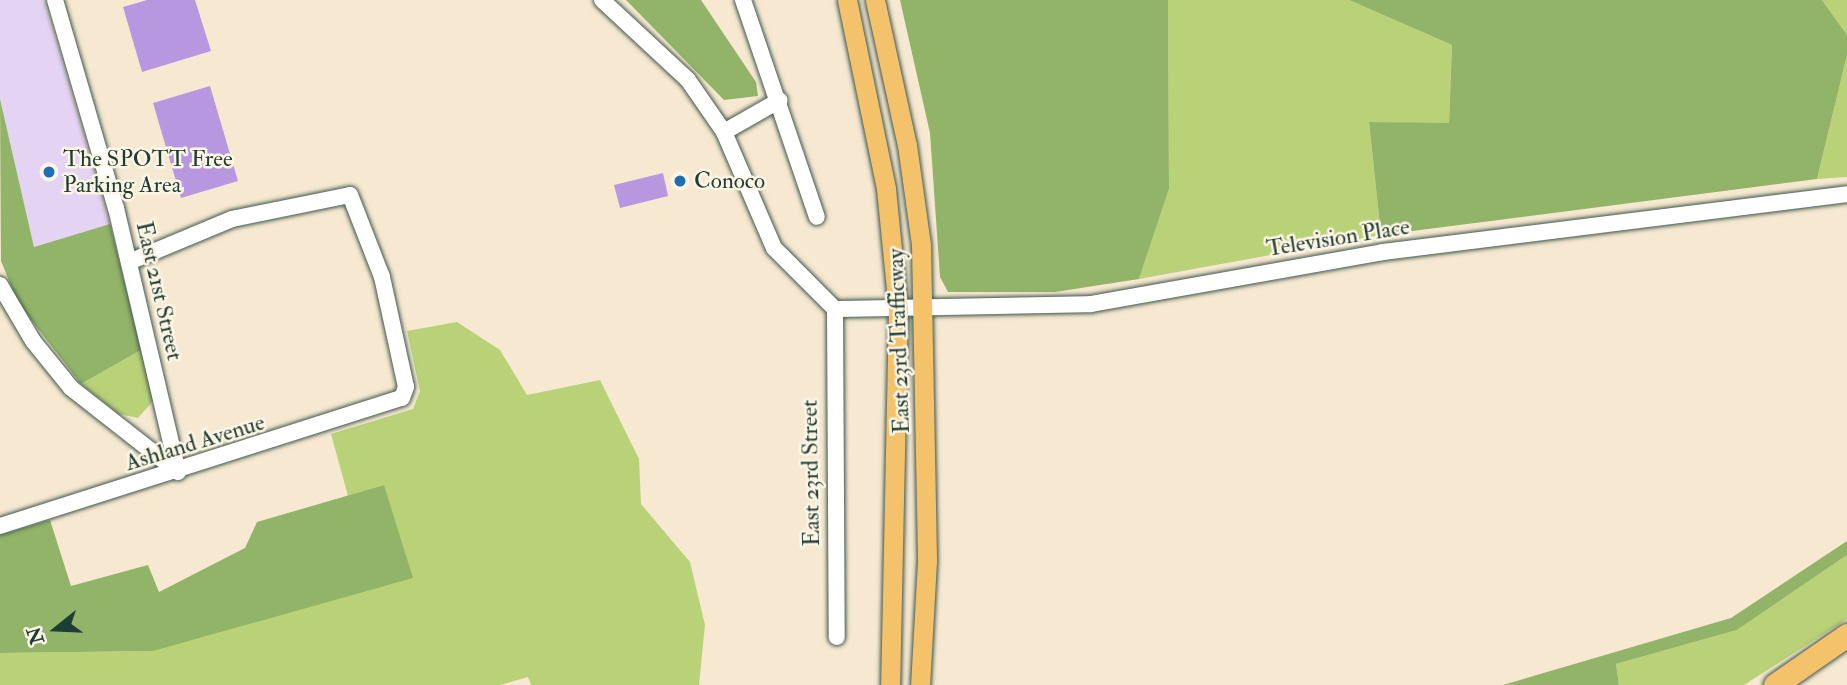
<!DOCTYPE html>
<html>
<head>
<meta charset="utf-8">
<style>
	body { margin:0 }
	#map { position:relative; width:1847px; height:685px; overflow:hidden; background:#f7e9d1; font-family:"IM FELL Double Pica",serif }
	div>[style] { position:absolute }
	.built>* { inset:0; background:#e4d3f2 }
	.green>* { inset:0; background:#b9d278 }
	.forest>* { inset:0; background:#92b468 }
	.building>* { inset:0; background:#b797e0 }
	.roads { filter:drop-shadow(0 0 2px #3f574c) drop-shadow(0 0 2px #3f574c) }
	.minor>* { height:16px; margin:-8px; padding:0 8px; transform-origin:8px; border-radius:8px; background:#fff }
	.major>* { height:19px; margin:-9.5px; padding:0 9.5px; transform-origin:9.5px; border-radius:9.5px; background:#f3c26a }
	.highway>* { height:23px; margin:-11.5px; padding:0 11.5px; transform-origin:11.5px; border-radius:11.5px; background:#f3c26a }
	.dots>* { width:19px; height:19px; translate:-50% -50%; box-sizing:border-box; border:4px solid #fcf5e5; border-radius:50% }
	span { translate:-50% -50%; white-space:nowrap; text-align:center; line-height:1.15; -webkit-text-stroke:5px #fcf5e5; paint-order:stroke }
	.poi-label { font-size:23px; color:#1f3d34 }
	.left { translate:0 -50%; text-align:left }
	.street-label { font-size:23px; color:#1f3d34 }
	.north { position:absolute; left:21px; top:594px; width:70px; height:70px; -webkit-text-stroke:5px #fcf5e5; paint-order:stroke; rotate:252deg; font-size:19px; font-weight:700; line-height:28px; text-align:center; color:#1f3d34 }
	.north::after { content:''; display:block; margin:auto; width:24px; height:32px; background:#1f3d34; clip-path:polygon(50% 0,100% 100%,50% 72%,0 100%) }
</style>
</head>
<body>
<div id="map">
	<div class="built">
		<div style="clip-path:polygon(0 0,44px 0,110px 224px,34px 247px,0 99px)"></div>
	</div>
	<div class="green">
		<div style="clip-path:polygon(1168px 0,1349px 0,1452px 45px,1449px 124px,1369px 122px,1381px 235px,1139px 279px,1169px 189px)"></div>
		<div style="clip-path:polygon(1822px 0,1847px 0,1847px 35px)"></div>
		<div style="clip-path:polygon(1847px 55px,1847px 177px,1817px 179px)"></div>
		<div style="clip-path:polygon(457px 322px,500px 350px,527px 395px,600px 380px,639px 459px,641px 504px,690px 562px,705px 625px,699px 685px,531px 685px,528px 677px,500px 685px,0 685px,0 653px,153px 651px,384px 485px,348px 496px,331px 434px,413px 409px,420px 391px,407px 331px)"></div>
		<div style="clip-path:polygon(141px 350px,154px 400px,138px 418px,119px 414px,81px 384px)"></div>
		<div style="clip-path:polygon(1847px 555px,1847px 619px,1744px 685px,1619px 685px,1616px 664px,1737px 630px)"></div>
	</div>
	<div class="forest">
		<div style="clip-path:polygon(626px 0,701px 0,756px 82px,758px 96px,724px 100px)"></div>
		<div style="clip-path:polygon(900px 0,1168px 0,1169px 189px,1139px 279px,1055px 292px,948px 292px,940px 277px,930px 133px)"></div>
		<div style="clip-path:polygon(1349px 0,1822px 0,1847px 35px,1847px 55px,1817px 179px,1381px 235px,1369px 122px,1449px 123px,1452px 45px)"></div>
		<div style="clip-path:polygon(0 99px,34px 247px,110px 224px,141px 350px,81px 384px,18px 303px,1px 261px)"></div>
		<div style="clip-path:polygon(384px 485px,413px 578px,153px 651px,0 653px,0 535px,50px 520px,71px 586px,148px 565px,159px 592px,245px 548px,257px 522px)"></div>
		<div style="clip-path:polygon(1847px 541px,1847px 555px,1737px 630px,1616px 664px,1619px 685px,1503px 685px,1731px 618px)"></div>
	</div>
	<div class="building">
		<div style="clip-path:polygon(147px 0,195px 0,211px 51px,142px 72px,123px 7px)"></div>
		<div style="clip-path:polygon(210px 86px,238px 181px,181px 198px,153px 103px)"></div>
		<div style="clip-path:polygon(663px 173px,668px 196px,620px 208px,614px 185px)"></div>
	</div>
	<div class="roads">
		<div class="minor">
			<div style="left:55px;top:0;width:217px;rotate:73.7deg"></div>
			<div style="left:116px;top:208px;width:271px;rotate:76.8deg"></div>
			<div style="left:602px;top:0;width:117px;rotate:42.9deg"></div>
			<div style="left:688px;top:80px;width:63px;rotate:55.3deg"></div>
			<div style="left:724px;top:132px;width:126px;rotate:66.7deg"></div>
			<div style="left:774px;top:248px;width:86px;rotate:45deg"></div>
			<div style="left:743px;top:0;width:229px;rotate:71.2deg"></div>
			<div style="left:724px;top:132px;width:64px;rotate:-29.7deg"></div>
			<div style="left:0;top:285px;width:65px;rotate:59.5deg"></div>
			<div style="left:33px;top:341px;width:60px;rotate:51deg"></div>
			<div style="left:71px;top:388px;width:136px;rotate:38.1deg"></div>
			<div style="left:835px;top:309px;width:256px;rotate:-1.1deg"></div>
			<div style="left:1091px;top:304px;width:297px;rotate:-10.1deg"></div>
			<div style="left:1383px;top:252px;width:468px;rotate:-7.1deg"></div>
			<div style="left:835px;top:309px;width:328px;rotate:89.7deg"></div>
			<div style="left:0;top:526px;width:422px;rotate:-17.7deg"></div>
			<div style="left:402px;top:398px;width:12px;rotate:-70deg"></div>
			<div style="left:406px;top:387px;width:113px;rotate:-102.3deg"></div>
			<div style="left:382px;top:277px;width:88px;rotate:-111.3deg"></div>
			<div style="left:350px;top:195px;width:120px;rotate:168.5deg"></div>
			<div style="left:232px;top:219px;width:112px;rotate:157.3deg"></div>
		</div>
		<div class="major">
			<div style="left:847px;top:0;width:193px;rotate:78.3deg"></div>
			<div style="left:886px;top:189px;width:121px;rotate:84.3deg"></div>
			<div style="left:898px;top:309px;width:376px;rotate:91.2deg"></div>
			<div style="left:875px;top:0;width:148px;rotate:77.6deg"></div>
			<div style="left:907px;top:145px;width:101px;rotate:82deg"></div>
			<div style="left:921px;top:245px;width:316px;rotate:88.9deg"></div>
			<div style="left:927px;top:561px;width:124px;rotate:93.2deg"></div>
		</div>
		<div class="highway">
			<div style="left:1775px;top:685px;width:88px;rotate:-34.8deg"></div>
		</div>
	</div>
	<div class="dots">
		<div style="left:49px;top:172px;background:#1f6fb2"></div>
		<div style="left:680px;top:181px;background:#1f6fb2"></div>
	</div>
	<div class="poi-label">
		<span class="left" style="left:63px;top:172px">The SPOTT Free<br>Parking Area</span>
		<span class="left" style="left:694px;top:181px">Conoco</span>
	</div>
	<div class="street-label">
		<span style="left:1338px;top:238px;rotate:-9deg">Television Place</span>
		<span style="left:159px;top:291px;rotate:77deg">East 21st Street</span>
		<span style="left:899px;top:341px;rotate:-92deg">East 23rd Trafficway</span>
		<span style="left:195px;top:443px;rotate:-17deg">Ashland Avenue</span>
		<span style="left:811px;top:473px;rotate:-91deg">East 23rd Street</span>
	</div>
	<div class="north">N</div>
</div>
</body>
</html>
